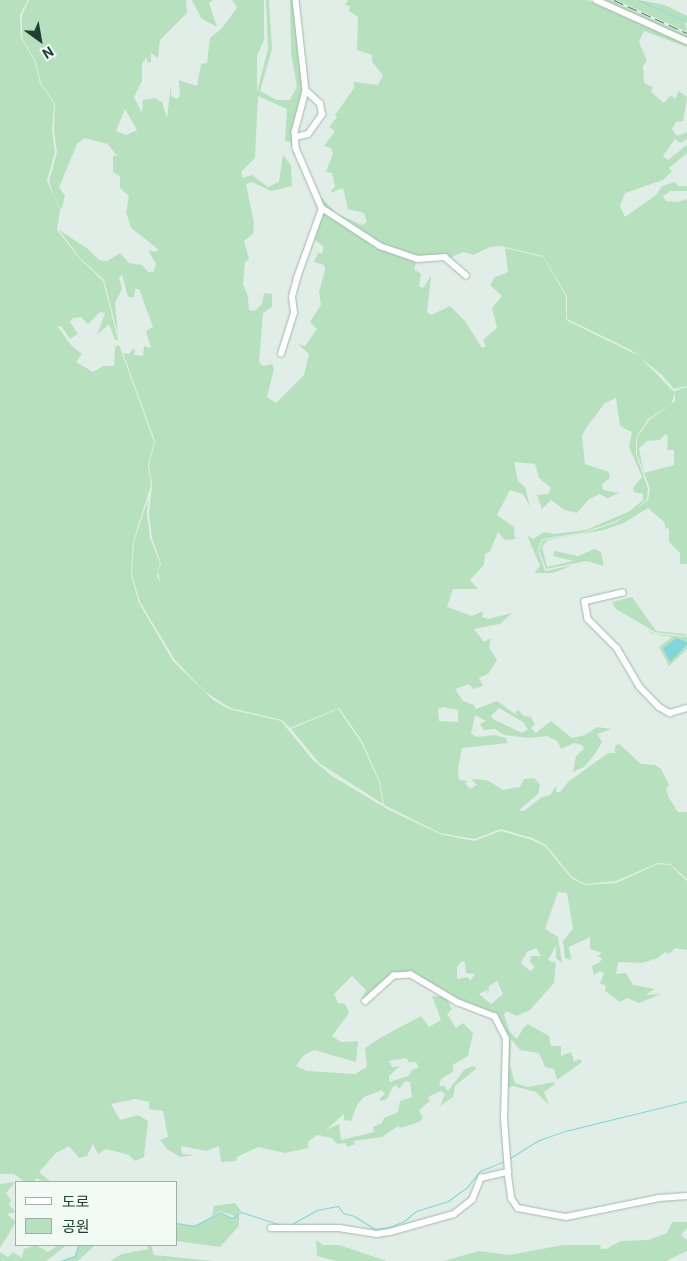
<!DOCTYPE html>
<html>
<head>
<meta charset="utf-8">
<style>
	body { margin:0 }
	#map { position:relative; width:687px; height:1261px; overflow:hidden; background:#e1eee7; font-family:Roboto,"Noto Sans KR",sans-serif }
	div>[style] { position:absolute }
	.green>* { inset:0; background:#b7e1be }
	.water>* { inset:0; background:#82d5d9 }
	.stream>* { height:1px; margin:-0.5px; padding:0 0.5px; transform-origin:0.5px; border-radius:0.5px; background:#82d5d9 }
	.roads { filter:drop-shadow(0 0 1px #a3b7ae) drop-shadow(0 0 1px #a3b7ae) }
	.minor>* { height:5.5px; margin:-2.75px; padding:0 2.75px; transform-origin:2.75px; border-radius:2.75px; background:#fff }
	.rail>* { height:1px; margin-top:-0.5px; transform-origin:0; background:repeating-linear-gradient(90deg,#5a7c6f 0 10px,transparent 0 15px) }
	span { translate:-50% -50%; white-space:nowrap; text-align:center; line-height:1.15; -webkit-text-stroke:5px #f2faf5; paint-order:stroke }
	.legend { position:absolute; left:15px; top:1181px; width:162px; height:65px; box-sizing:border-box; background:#f2faf5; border:1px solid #9eb0a8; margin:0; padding:6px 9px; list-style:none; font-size:15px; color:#1f4134 }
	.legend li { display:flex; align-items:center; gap:10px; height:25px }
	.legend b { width:25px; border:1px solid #9eb0a8 }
	.north { position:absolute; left:15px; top:15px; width:50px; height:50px; -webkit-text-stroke:4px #f2faf5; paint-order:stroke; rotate:148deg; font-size:14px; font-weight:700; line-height:20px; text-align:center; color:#1f4134 }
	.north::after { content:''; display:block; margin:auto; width:18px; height:22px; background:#1f4134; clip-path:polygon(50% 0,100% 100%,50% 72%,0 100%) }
</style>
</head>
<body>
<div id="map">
	<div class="green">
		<div style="clip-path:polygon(evenodd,0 0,28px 0,20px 15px,21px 38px,34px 60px,40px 83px,54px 104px,52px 131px,55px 152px,47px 181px,60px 210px,57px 230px,79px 258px,103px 281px,118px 340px,115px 340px,109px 324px,97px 335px,105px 313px,100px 312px,88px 324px,81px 317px,73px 318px,70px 322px,78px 334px,70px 339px,61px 326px,58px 327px,71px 345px,82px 354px,76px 362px,93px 372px,103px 366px,114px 366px,115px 347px,119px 345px,154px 442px,148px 465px,151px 485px,133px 542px,131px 575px,139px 603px,173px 661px,213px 700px,229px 709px,281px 721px,312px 759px,332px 776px,389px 810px,440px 834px,474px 841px,501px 831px,532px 840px,545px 846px,571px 878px,585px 885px,616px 883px,658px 864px,670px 865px,687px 881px,687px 950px,675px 948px,669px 954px,665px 952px,658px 958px,642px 963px,618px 962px,616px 974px,626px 973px,633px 985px,655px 989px,645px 995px,661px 994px,639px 1003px,627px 998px,620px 1002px,605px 991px,606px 985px,600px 984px,604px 973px,600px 971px,594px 975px,592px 966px,600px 962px,602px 958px,597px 956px,602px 953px,590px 949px,590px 937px,569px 947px,571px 960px,565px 958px,563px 941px,573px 929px,567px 893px,558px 892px,545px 929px,558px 937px,562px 963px,556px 958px,556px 946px,548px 960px,556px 963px,554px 983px,530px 1010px,517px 1016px,506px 1011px,504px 1015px,510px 1032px,517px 1039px,523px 1028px,528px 1024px,549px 1036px,551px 1046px,561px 1046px,561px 1056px,571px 1052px,574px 1062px,580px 1059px,582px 1062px,557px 1080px,554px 1069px,545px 1067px,539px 1053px,520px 1050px,511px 1039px,510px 1065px,515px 1083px,528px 1087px,554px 1082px,555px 1084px,544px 1092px,549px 1105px,536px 1092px,513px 1086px,506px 1089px,507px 1039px,492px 1014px,458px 1003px,402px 973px,365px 1001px,362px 998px,366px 990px,352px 976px,334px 994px,338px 1003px,345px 1004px,349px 1013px,332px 1036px,341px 1042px,358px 1041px,356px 1062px,314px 1050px,304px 1055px,296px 1066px,307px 1071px,355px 1074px,367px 1067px,365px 1048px,380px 1038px,421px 1016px,429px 1027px,441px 1020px,432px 996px,446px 997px,452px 1009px,447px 1014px,456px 1028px,463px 1023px,473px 1033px,468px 1056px,453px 1065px,453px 1072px,441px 1079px,439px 1086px,445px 1086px,448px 1091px,464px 1070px,473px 1066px,477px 1068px,455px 1086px,453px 1097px,440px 1106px,445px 1094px,441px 1091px,428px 1097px,430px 1101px,419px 1110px,423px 1118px,419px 1122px,400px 1128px,398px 1126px,382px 1137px,354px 1141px,355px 1144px,347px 1147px,345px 1143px,337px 1144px,332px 1138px,317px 1135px,308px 1142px,308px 1148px,285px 1153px,258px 1147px,237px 1157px,236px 1161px,221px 1162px,219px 1146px,206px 1151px,181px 1146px,182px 1154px,195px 1155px,180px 1157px,167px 1149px,160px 1140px,168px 1137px,163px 1111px,149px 1109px,149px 1102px,135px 1099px,111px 1104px,120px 1120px,138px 1115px,148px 1121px,144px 1157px,135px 1161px,129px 1155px,106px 1149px,98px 1154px,93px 1144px,87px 1156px,79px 1158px,69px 1146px,56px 1153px,39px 1172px,51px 1182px,43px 1182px,37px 1178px,33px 1182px,25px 1182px,14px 1174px,0 1174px,0 0,536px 948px,541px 956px,531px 956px,530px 962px,535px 967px,530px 971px,521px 963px,527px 952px,536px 948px,0 0,462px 961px,465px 962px,466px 973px,475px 974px,470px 981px,468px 977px,457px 979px,457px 967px,462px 961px,0 0,497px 981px,503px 994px,491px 1004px,479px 994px,487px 990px,488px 996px,489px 986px,497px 981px,0 0,406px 1058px,409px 1062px,416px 1062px,419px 1068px,413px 1069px,408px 1076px,389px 1082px,389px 1076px,400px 1066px,392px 1067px,389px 1061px,406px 1058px,0 0,405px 1081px,410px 1082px,412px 1097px,400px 1101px,398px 1112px,384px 1118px,382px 1123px,373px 1127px,374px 1132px,341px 1140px,339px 1124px,326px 1130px,344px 1114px,344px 1120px,351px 1121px,357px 1105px,364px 1097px,382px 1090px,385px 1094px,379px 1099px,382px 1101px,387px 1099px,392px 1088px,396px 1085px,399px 1089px,405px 1081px)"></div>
		<div style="clip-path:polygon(evenodd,29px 0,186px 0,187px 13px,160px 40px,158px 58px,151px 53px,151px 62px,148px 63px,146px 58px,142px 64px,142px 81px,134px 97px,142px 113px,143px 100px,155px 98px,162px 102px,167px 118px,171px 84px,171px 96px,176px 99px,180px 96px,179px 80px,197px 86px,201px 64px,207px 63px,210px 38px,222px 28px,237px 8px,232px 0,264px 0,264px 40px,257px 56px,257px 92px,268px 49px,266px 0,269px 0,272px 49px,260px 91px,277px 100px,290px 100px,297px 86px,291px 54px,290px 0,294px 0,304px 91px,297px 118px,298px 152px,294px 157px,291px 142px,285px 141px,287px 109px,258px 96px,255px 158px,241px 172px,243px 178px,252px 175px,268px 187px,279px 182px,283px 155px,291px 165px,292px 186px,271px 191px,252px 182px,246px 184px,254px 223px,253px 234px,244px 241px,249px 259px,245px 262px,243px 284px,248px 297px,249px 310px,255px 311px,262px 304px,264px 293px,272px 294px,272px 307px,263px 313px,259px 362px,263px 366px,272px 364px,274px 369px,267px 397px,276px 403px,304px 375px,309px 354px,298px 344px,305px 346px,317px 329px,310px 322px,321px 305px,319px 292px,325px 270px,324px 265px,314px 262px,318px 253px,322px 254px,324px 247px,312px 238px,324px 210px,362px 237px,417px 260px,414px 269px,421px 274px,419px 286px,423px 288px,431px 276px,427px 312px,431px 315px,450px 306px,465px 321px,482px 348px,486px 346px,483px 340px,497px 328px,492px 308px,502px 296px,490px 285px,495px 277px,508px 272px,505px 248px,543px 257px,566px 296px,566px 320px,639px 356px,675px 393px,671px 404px,648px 419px,636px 438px,636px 454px,648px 489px,647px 499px,631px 513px,614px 522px,581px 533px,542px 539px,538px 550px,545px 571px,573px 565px,553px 573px,534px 573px,540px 566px,527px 535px,533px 539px,544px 532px,553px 534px,586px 530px,630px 511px,643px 500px,643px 494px,634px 492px,633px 488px,642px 477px,629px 447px,632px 432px,620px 426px,616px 398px,605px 403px,586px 428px,582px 436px,585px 464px,609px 472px,610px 478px,602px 484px,603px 490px,620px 493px,607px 498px,600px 494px,589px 499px,577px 513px,565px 510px,551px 500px,542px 509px,537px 495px,548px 494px,551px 488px,539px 478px,535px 464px,514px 462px,518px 481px,525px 487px,530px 507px,523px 494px,510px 490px,497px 515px,514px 527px,515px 539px,505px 540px,498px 532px,490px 551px,485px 554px,484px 565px,470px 580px,478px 589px,453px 589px,447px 607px,472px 616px,483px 611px,482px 617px,488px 619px,512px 613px,500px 624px,474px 629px,484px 642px,491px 638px,489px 647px,497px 660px,489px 673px,479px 678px,483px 686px,473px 689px,469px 684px,455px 689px,463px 701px,474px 705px,476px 709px,497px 701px,518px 716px,515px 712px,518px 710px,524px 716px,531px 717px,535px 724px,531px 728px,536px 733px,551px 721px,572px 738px,585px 735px,597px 727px,612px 729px,597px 734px,602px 742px,595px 754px,584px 767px,573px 772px,576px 756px,584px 749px,582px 745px,574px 743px,561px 749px,557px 741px,547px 736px,530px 738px,504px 735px,495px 729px,484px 730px,480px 724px,486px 721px,475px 715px,471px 734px,478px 737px,494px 735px,506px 738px,508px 743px,462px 748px,458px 769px,459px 780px,468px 781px,465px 783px,470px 789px,477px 785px,472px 780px,477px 779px,489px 781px,503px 790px,520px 787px,524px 779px,534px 778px,540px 785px,538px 794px,519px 810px,524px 811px,542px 797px,550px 795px,557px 785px,556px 792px,560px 792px,568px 782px,608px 753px,615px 753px,615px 746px,619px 744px,641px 764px,655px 765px,661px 769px,669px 785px,666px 789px,669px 798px,678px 812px,687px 812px,687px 879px,670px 864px,658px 863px,616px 881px,585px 884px,572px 877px,546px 845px,532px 838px,501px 829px,474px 839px,440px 833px,384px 805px,380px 782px,362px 741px,339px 708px,290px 728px,282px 720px,230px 708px,204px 691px,175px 660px,140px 602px,132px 575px,134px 542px,148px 499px,147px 514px,150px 538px,160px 563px,157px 576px,160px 582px,158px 572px,161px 563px,152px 538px,149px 514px,152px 485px,149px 465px,155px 441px,123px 353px,129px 354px,133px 349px,135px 350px,134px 355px,143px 356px,144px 346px,151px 348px,146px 331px,153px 327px,139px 289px,135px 289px,134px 297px,128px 297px,122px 275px,119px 277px,122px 289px,115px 303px,118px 335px,104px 280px,80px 258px,59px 230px,88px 249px,99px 260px,107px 261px,120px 253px,129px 263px,142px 265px,148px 272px,153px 272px,156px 264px,148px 250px,156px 252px,158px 249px,131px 228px,126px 212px,129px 196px,120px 188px,120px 176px,113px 172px,113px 156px,117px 156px,108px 144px,84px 138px,77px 144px,59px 187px,65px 196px,61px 210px,53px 194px,49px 181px,57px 152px,54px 131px,55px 104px,41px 83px,35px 60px,22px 38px,22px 15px,29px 0,125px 109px,137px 130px,126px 135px,116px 131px,125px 109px,29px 0,443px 707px,458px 710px,458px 722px,439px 721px,438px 709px,443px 707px,29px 0,499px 708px,523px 722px,528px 729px,522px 733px,493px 719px,491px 716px,499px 708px)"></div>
		<div style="clip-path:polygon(192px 0,213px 0,209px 3px,217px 27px,201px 18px)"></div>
		<div style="clip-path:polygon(348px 0,587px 0,687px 44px,687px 47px,644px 31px,639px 42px,647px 61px,643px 66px,644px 83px,653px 87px,651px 92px,664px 103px,671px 95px,675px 99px,679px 91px,687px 97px,683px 121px,676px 122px,672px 129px,677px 136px,687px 132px,687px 139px,680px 143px,675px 139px,663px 156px,668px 160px,687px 145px,687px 153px,669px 168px,672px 171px,663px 180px,625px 193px,620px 206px,625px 217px,656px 195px,662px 186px,675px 182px,678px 186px,687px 186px,687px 191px,671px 191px,663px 196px,666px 201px,678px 202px,687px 199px,687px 386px,674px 389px,662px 375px,631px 350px,567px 319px,567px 296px,543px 256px,501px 246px,490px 247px,473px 255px,463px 252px,450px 258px,424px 258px,381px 245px,326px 208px,320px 201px,312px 178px,320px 196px,337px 214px,362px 225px,367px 222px,364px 213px,348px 209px,343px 188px,330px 193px,335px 186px,332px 173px,326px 172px,333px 153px,331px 148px,324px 146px,335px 131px,329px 127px,337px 117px,335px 115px,354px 88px,354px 82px,378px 85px,383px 75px,372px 62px,372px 55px,357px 50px,358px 17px,349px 11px,350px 6px,345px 5px)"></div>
		<div style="clip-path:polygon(599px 0,610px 0,687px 35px,687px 39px)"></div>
		<div style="clip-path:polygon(616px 0,636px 0,685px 22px,687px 32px)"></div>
		<div style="clip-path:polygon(639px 0,665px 5px,687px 16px,687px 22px)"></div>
		<div style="clip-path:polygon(evenodd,687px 387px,687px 564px,680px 564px,680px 553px,669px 542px,669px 528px,666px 529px,664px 522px,648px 508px,624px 523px,604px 530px,548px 540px,542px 546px,547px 567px,573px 561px,553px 556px,554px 551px,578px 556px,594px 549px,601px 552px,604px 566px,586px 561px,546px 569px,539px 550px,543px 540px,581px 534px,615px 523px,648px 500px,650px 489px,637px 454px,637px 438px,649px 420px,675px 401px,675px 391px,687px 387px,665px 434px,668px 436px,667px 450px,674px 450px,674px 465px,644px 473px,639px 448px,647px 441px,660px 440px,665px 434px)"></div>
		<div style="clip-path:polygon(632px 597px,656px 631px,685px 634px,687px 636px,655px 632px,616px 609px,612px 602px)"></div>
		<div style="clip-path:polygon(646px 629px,655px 634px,687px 637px,687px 642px,677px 638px,680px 653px,687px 645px,687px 649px,669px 666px,659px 647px,672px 637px,653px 634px)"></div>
		<div style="clip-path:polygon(338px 709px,361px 742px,379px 782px,383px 804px,319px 763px,291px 729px)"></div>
		<div style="clip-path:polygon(15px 1182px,6px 1193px,11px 1200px,9px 1205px,16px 1212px,7px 1214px,16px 1222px,0 1248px,0 1184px)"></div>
		<div style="clip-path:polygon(235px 1203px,241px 1211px,235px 1216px,220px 1211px,212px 1216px,214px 1206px)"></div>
		<div style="clip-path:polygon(220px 1213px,232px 1218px,239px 1213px,239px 1226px,220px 1247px,176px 1241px,176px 1224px,194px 1226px)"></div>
		<div style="clip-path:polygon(672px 1222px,687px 1222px,687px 1228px,681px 1235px,687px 1240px,687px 1251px,666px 1261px,443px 1261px,479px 1251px,509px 1255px,563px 1245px,601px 1245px,600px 1249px,606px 1249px,621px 1241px,648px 1240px,667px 1233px)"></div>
		<div style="clip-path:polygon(316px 1240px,323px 1245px,339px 1245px,387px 1261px,336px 1261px,317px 1256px)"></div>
		<div style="clip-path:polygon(36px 1245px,48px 1252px,58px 1245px,67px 1245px,46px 1261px,0 1261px,0 1252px,8px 1257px,13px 1252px,22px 1258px,24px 1249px)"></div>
		<div style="clip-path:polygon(78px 1245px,95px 1245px,78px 1261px,60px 1261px,75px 1256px)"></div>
		<div style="clip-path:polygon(147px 1245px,151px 1245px,154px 1255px,215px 1261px,110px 1261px,122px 1254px,148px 1249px)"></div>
	</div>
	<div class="water">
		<div style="clip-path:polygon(677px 638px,687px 642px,687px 645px,670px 662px,663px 648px)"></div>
	</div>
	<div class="stream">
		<div style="left:638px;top:0;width:54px;rotate:24.2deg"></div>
		<div style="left:510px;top:1158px;width:34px;rotate:-32deg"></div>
		<div style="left:539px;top:1140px;width:28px;rotate:-19deg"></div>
		<div style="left:565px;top:1131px;width:126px;rotate:-13.8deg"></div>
		<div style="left:176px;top:1223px;width:18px;rotate:9deg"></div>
		<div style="left:194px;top:1226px;width:30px;rotate:-28deg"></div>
		<div style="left:220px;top:1212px;width:13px;rotate:27deg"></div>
		<div style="left:232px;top:1218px;width:11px;rotate:-34deg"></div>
		<div style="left:241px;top:1212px;width:42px;rotate:18deg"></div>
		<div style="left:290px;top:1225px;width:31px;rotate:-29deg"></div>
		<div style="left:317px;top:1210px;width:21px;rotate:-11deg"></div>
		<div style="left:338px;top:1206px;width:9px;rotate:54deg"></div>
		<div style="left:343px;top:1213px;width:11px;rotate:15deg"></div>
		<div style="left:354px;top:1216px;width:25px;rotate:32deg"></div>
		<div style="left:375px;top:1229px;width:15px;rotate:-8deg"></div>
		<div style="left:390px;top:1227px;width:15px;rotate:-23deg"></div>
		<div style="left:404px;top:1221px;width:16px;rotate:-40deg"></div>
		<div style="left:416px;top:1211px;width:34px;rotate:-17deg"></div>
		<div style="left:448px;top:1201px;width:24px;rotate:-36deg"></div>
		<div style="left:467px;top:1187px;width:21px;rotate:-51deg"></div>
		<div style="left:480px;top:1171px;width:27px;rotate:-22deg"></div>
		<div style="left:60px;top:1261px;width:16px;rotate:-18deg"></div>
		<div style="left:75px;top:1256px;width:11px;rotate:-75deg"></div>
	</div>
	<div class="roads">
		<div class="minor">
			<div style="left:296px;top:0;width:92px;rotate:83.7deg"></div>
			<div style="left:306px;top:91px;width:42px;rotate:105deg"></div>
			<div style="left:295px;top:132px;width:16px;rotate:86deg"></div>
			<div style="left:296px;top:148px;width:65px;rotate:66.6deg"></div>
			<div style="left:322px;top:208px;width:69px;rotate:33.2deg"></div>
			<div style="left:380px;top:246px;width:39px;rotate:19deg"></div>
			<div style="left:417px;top:259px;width:28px;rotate:-4deg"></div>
			<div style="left:445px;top:257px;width:28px;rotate:41deg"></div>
			<div style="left:596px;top:0;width:100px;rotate:24.3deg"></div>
			<div style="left:296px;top:137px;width:12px;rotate:-14deg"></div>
			<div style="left:308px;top:134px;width:24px;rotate:-54deg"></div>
			<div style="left:322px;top:115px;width:11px;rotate:-100deg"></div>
			<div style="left:320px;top:104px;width:19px;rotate:-137deg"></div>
			<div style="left:281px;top:354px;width:43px;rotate:-72.4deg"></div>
			<div style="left:294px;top:313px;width:16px;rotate:-97deg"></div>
			<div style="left:292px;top:297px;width:20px;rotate:-75deg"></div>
			<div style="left:297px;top:278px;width:74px;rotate:-70.3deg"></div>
			<div style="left:623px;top:593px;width:39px;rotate:167deg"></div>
			<div style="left:585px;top:602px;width:17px;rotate:80deg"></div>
			<div style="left:588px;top:619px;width:41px;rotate:45deg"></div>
			<div style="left:617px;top:648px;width:45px;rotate:59.5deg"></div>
			<div style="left:640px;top:687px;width:28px;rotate:46deg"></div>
			<div style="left:659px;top:707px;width:13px;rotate:29deg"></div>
			<div style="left:670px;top:713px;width:18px;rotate:-16deg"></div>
			<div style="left:508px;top:1172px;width:27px;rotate:82deg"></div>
			<div style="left:512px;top:1199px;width:11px;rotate:56deg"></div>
			<div style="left:518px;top:1208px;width:49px;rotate:10.6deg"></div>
			<div style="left:566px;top:1217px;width:95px;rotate:-11.5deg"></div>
			<div style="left:659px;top:1198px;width:28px;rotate:-4deg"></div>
			<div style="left:271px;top:1228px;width:68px"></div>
			<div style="left:339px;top:1228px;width:38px;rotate:9deg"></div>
			<div style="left:377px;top:1234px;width:13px;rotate:-9deg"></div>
			<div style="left:390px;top:1232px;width:66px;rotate:-15.7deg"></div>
			<div style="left:454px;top:1214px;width:23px;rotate:-38deg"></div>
			<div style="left:472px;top:1200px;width:24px;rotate:-68deg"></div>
			<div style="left:481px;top:1178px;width:28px;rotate:-13deg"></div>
			<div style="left:508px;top:1172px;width:53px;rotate:-94.3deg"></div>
			<div style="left:504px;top:1119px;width:80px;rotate:-88.6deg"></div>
			<div style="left:506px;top:1039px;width:25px;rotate:-117deg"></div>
			<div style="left:495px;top:1017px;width:40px;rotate:-159deg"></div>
			<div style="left:458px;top:1003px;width:55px;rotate:-149.2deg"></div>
			<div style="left:411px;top:975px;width:17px;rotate:177deg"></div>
			<div style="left:394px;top:976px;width:38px;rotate:138deg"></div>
		</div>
	</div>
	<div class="rail">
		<div style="left:614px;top:0;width:80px;rotate:24.3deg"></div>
	</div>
	<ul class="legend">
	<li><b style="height:6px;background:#fff"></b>도로</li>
	<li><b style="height:14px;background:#b7e1be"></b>공원</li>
	</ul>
	<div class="north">N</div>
</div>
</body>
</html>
